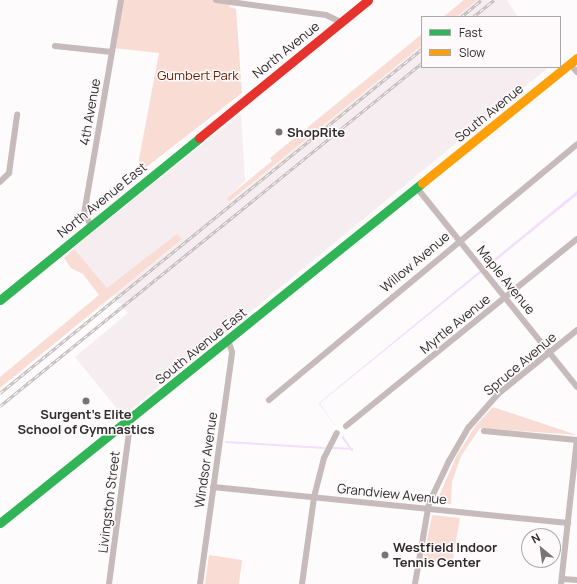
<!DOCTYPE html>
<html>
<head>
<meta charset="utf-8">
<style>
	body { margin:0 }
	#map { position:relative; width:577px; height:584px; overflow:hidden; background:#fdfbfc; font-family:Manrope,sans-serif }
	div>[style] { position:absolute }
	.built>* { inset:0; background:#f6edf0 }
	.green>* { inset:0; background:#f9dcd3 }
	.water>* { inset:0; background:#f2defd }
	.stream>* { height:1.5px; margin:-0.75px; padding:0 0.75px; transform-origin:0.75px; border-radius:0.75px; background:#f2defd }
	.street>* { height:6px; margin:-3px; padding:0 3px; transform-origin:3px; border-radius:3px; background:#c6babb }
	.fast>* { height:9px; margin:-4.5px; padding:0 4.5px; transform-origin:4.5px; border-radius:4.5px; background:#30b455 }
	.slow>* { height:9px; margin:-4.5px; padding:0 4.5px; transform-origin:4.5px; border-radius:4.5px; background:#ff9f0a }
	.jam>* { height:9px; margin:-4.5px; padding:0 4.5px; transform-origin:4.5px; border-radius:4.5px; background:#e5322d }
	.rail>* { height:3px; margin-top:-1.5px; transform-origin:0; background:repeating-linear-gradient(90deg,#fefafb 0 4.5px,#c2bbbc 0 9px); box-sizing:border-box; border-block:1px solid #c2bbbc }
	.dots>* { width:11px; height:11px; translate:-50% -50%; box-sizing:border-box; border:2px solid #fefafb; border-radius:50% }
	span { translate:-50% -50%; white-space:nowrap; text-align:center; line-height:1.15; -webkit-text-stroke:3px #fefafb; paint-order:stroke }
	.street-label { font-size:13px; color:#302c2d }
	.park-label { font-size:13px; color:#671c00 }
	.poi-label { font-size:13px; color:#302c2d; font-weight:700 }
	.left { translate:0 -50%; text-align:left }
	.legend { position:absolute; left:421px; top:16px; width:140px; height:52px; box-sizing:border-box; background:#fefafb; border:1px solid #aca8a9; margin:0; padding:5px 7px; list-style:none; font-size:12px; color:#302c2d }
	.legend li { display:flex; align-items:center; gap:8px; height:20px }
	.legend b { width:20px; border:1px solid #aca8a9 }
	.north { position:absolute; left:521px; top:528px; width:40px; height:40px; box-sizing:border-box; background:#fefafb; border:1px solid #aca8a9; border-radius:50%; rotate:331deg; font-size:11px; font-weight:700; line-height:16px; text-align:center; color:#302c2d }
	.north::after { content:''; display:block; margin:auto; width:14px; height:18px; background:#787475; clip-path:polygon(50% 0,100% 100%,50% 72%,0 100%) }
</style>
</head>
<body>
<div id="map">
	<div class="built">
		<div style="clip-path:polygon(476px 0,507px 0,518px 17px,456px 17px)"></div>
		<div style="clip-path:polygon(422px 45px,422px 67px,549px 67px,123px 416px,75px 357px,128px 313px,73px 248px,241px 114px,245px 181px,227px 198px,230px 202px)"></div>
	</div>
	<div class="green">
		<div style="clip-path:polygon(120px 0,228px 0,230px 7px,236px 9px,242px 93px,136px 175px,159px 53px,113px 48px)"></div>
		<div style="clip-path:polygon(464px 0,477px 0,456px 17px,443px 17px)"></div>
		<div style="clip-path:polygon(422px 34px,422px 45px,229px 202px,227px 198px,272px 161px,270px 158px)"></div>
		<div style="clip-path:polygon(177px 234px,182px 239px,0 388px,0 377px,99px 295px,83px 274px,71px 268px,64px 258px,74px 249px,107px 288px)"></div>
		<div style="clip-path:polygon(493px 407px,577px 435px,480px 428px,461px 456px,452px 482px,451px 504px,436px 503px,456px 457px,476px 425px)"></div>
		<div style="clip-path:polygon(432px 515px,460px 518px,452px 564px,423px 561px)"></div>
		<div style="clip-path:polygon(209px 555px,242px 560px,239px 584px,205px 584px)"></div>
	</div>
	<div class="water">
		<div style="clip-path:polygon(577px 191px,577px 195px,320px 403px,337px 429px,319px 403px)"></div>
	</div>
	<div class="stream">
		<div style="left:343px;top:437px;width:16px;rotate:55deg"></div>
		<div style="left:226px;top:442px;width:98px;rotate:3.5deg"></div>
		<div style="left:334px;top:448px;width:18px;rotate:3deg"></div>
	</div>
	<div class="street">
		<div style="left:216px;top:0;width:111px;rotate:7.8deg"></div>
		<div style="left:326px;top:15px;width:17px;rotate:25deg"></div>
		<div style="left:55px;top:46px;width:57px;rotate:6deg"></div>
		<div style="left:570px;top:64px;width:11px;rotate:49deg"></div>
		<div style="left:0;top:182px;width:13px;rotate:-45deg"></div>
		<div style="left:9px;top:173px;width:59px;rotate:-82.1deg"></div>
		<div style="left:417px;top:188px;width:255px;rotate:51.2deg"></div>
		<div style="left:91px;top:225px;width:13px;rotate:-122deg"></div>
		<div style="left:84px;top:214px;width:217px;rotate:-80.2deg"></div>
		<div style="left:269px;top:400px;width:400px;rotate:-39.7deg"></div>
		<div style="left:346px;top:426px;width:297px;rotate:-39deg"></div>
		<div style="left:484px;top:431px;width:93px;rotate:5.5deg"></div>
		<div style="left:213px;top:487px;width:357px;rotate:5.8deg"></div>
		<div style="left:562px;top:579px;width:15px;rotate:4deg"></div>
		<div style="left:109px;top:584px;width:152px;rotate:-82.5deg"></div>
		<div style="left:129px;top:433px;width:10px;rotate:-107deg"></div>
		<div style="left:200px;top:584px;width:234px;rotate:-82.1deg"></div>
		<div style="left:232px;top:352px;width:13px;rotate:-108deg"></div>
		<div style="left:302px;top:584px;width:88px;rotate:-82.1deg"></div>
		<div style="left:314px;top:497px;width:40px;rotate:-75.6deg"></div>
		<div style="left:324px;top:458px;width:28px;rotate:-63deg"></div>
		<div style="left:415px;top:584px;width:82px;rotate:-80.2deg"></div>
		<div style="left:429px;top:503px;width:47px;rotate:-64.5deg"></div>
		<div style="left:449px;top:461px;width:39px;rotate:-60deg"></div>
		<div style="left:469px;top:427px;width:44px;rotate:-48.7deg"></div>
		<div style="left:498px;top:394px;width:102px;rotate:-39deg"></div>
		<div style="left:561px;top:584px;width:145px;rotate:-83.7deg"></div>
	</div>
	<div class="fast">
		<div style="left:0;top:300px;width:257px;rotate:-39.1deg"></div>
		<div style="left:0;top:523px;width:542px;rotate:-38.86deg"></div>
	</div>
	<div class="slow">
		<div style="left:422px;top:183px;width:199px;rotate:-38.9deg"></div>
	</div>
	<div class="jam">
		<div style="left:199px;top:138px;width:218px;rotate:-39.2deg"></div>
	</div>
	<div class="rail">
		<div style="left:461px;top:17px;width:26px;rotate:-40deg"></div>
		<div style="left:473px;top:17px;width:27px;rotate:-39deg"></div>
		<div style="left:0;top:393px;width:544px;rotate:-39.19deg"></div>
		<div style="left:0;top:406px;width:544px;rotate:-39.1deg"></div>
	</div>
	<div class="dots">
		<div style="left:279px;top:132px;background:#787475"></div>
		<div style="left:86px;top:401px;background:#787475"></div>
		<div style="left:385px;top:555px;background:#787475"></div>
	</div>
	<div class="street-label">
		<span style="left:286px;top:50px;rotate:-39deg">North Avenue</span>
		<span style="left:90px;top:112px;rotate:-80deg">4th Avenue</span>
		<span style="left:489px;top:113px;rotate:-39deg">South Avenue</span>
		<span style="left:102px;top:200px;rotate:-39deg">North Avenue East</span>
		<span style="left:415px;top:262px;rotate:-40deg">Willow Avenue</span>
		<span style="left:506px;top:280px;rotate:51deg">Maple Avenue</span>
		<span style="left:455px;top:324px;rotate:-39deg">Myrtle Avenue</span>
		<span style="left:201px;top:346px;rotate:-39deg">South Avenue East</span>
		<span style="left:520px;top:364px;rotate:-40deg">Spruce Avenue</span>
		<span style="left:206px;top:460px;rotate:-82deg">Windsor Avenue</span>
		<span style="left:392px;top:494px;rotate:6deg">Grandview Avenue</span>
		<span style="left:109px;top:502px;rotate:-83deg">Livingston Street</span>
	</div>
	<div class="park-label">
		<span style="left:198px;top:75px">Gumbert Park</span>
	</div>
	<div class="poi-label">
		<span class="left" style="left:287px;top:132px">ShopRite</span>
		<span style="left:86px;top:422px">Surgent's Elite<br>School of Gymnastics</span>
		<span class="left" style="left:393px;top:555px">Westfield Indoor<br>Tennis Center</span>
	</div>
	<ul class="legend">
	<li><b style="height:5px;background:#30b455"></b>Fast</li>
	<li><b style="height:5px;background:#ff9f0a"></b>Slow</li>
	</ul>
	<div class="north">N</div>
</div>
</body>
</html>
